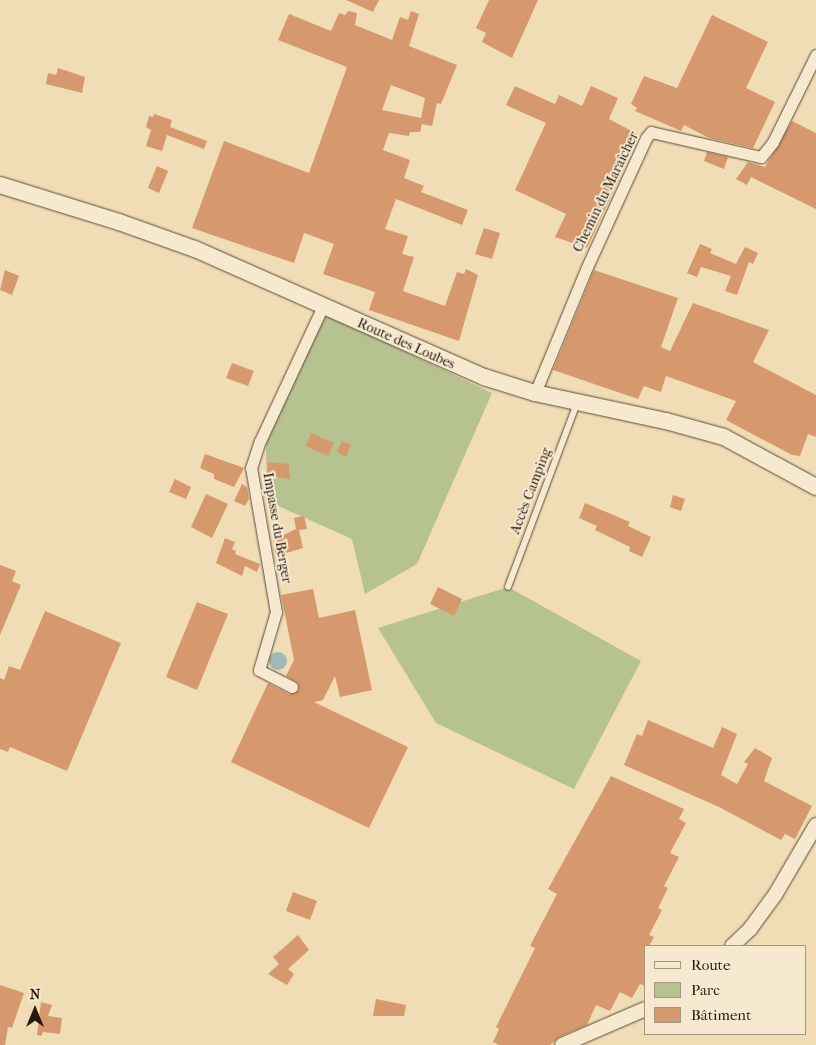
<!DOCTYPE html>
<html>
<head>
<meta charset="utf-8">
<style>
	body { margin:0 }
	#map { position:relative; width:816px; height:1045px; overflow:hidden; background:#f1ddb5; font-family:"IM FELL French Canon",serif }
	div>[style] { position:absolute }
	.green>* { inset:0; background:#b6c290 }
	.water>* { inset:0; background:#9fb9b8 }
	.round { border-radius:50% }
	.building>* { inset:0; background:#d6986d }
	.roads { filter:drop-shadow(0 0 1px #594a39) drop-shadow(0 0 1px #594a39) }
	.service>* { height:5.5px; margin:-2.75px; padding:0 2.75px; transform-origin:2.75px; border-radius:2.75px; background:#f6e9cf }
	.minor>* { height:11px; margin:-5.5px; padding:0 5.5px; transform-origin:5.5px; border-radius:5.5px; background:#f6e9cf }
	.tertiary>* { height:14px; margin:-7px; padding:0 7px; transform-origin:7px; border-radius:7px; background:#f6e9cf }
	.secondary>* { height:16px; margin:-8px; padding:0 8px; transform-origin:8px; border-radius:8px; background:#f6e9cf }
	span { translate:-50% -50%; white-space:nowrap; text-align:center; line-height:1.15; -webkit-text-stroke:4px #f6e9cf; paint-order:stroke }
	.street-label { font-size:14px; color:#261910 }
	.legend { position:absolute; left:644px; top:945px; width:162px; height:90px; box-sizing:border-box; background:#f6e9cf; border:1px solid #a39683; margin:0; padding:6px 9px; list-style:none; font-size:15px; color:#261910 }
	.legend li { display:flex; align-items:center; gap:10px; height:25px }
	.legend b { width:25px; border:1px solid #a39683 }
	.north { position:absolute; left:10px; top:985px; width:50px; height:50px; -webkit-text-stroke:4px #f6e9cf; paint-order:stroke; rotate:0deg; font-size:14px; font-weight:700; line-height:20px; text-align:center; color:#261910 }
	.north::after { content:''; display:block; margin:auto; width:18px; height:22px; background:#261910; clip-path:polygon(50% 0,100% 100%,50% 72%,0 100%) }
</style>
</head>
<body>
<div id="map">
	<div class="green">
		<div style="clip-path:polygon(325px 313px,492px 393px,417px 564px,365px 594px,352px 539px,267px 501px,266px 444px)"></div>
		<div style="clip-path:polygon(508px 587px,641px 661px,574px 789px,436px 723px,378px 628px)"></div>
	</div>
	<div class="water">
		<div class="round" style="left:269px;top:652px;width:18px;height:18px"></div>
	</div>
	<div class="building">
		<div style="clip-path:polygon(346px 0,379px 0,373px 12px)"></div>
		<div style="clip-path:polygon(489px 0,538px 0,512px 58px,482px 42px,486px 33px,476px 28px)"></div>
		<div style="clip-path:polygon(evenodd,348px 11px,357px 13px,355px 25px,392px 40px,400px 17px,408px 20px,411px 11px,419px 14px,409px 46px,457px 65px,441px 104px,437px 103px,432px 126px,422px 124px,420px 132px,410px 132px,409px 136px,389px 133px,383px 150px,410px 160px,404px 178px,424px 186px,421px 192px,468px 210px,462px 225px,396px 199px,385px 229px,408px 236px,402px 254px,414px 257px,403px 291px,445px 306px,457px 272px,464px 274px,466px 269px,478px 275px,459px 341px,369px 310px,375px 292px,323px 274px,334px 244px,304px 233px,294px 263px,192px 228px,224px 141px,309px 173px,347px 67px,278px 40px,289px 14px,331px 31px,339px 13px,345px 15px,348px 11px,391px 85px,425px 98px,421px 118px,382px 110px,391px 85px)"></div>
		<div style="clip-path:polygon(712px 15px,768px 42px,746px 88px,775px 102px,753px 148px,709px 138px,684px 125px,681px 131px,635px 111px,637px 108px,631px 104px,644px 76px,677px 88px)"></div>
		<div style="clip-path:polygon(58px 68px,85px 77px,82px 93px,46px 84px,48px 73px,56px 75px)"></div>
		<div style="clip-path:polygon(515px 86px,555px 104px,559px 95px,582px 106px,591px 86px,618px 98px,609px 119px,639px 135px,587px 248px,555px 237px,566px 214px,515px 190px,546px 123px,506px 105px)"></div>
		<div style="clip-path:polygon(154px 114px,172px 120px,170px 127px,207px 141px,204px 149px,167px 135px,162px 151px,146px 146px,151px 130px,146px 127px,149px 116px,153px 117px)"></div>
		<div style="clip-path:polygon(792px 121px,816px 133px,816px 209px,751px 177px,747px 185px,736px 179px,748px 162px,765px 167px)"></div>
		<div style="clip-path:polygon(707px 152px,728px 157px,724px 169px,704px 161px)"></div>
		<div style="clip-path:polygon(157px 166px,168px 171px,159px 193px,148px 188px)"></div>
		<div style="clip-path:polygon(484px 228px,500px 233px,492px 259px,475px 254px)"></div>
		<div style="clip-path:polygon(700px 244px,712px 249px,710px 253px,736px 264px,745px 247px,758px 253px,753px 264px,749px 262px,737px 295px,725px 291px,731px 276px,701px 267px,697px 277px,687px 273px)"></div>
		<div style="clip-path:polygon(5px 270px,19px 276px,12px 295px,0 290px)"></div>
		<div style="clip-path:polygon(594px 270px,678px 298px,661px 347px,670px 351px,693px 303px,769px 330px,753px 362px,816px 395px,816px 437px,808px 434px,800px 456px,792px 455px,726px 420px,736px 401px,666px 376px,661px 392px,644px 386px,638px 399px,553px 370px)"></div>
		<div style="clip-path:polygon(232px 363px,254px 371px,248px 386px,226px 378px)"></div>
		<div style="clip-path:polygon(311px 433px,334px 443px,328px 456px,306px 446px)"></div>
		<div style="clip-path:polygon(342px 441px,351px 445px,346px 457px,337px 452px)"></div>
		<div style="clip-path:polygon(205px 454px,244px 468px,234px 487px,214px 479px,214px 474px,200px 468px)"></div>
		<div style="clip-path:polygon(268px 462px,289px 464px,290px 479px,267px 475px)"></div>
		<div style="clip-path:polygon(175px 479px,191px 487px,186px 499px,169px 492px)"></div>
		<div style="clip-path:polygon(242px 484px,247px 487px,249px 499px,245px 506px,234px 501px)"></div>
		<div style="clip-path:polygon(206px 494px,228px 504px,212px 538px,191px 527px)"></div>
		<div style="clip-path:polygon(673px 495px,685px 499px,681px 511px,670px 507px)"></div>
		<div style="clip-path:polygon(585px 503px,630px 522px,628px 526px,651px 537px,642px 557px,629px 551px,630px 547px,595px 530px,597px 526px,579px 518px)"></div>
		<div style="clip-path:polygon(304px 516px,307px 529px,299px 530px,303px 548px,276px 556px,273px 540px,296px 529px,294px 518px)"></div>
		<div style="clip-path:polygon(225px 538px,235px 542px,232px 549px,236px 551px,235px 554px,260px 564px,257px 572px,245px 566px,242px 576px,216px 563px)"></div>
		<div style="clip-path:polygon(0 565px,16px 571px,12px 581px,21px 585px,0 635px)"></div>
		<div style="clip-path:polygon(438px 587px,462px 599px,454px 616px,430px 604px)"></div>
		<div style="clip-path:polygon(313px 589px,319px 618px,355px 610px,372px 690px,340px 697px,335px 676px,323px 700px,314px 702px,408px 747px,369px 828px,231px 762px,268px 683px,289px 694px,299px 690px,298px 683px,286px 676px,294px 660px,281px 595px)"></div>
		<div style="clip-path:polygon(197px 602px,228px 614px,197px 690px,166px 677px)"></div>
		<div style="clip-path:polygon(45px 611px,121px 643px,67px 771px,10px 747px,8px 752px,0 749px,0 678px,4px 680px,9px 666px,20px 670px)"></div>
		<div style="clip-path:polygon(648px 720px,713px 748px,722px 727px,737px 734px,721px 775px,737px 784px,748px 764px,744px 762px,755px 748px,772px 758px,764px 781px,812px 806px,795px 839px,785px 834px,781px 840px,719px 807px,624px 765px,637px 734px,642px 736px)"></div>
		<div style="clip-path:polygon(611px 776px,684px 809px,679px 819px,686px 823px,670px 853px,679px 857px,664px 886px,668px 888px,658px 908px,662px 910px,649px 935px,654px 937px,649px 946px,645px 946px,645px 986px,640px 984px,632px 998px,620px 992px,610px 1011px,596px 1005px,587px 1025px,559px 1037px,550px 1045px,499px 1045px,493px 1042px,499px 1029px,496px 1027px,535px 948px,530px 946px,557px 894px,548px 889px)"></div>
		<div style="clip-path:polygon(293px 892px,317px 901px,310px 920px,286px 911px)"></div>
		<div style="clip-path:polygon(298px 935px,309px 950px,288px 969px,294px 974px,287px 985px,268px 974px,279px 964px,273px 957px)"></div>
		<div style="clip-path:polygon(0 985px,24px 993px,12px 1028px,8px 1027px,5px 1045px,0 1045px)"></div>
		<div style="clip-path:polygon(376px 999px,406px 1005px,404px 1016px,373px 1016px)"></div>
		<div style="clip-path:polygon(41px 1002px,52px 1005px,48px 1016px,62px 1018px,60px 1034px,43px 1032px,41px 1036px,37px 1035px)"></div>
	</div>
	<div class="roads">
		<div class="service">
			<div style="left:508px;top:587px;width:197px;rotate:-69.4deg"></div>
		</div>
		<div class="minor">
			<div style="left:535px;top:393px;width:136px;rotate:-67.6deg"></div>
			<div style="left:587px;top:267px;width:142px;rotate:-65.4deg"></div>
			<div style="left:646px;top:138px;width:8px;rotate:-50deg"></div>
			<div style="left:651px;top:132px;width:113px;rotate:12.8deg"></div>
			<div style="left:761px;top:157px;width:19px;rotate:-51deg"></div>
			<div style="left:773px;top:142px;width:97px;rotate:-63.7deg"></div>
			<div style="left:292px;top:687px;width:37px;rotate:-153deg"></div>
			<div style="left:259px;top:670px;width:60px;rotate:-73.7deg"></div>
			<div style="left:276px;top:612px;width:146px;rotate:-99.8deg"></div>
			<div style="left:251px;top:468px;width:28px;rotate:-72deg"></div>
			<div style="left:260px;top:441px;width:149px;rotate:-65deg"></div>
		</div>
		<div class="tertiary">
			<div style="left:732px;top:946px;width:25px;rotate:-43deg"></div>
			<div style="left:750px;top:929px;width:42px;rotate:-53.7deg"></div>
			<div style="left:775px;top:895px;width:81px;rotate:-59.6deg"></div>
			<div style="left:562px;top:1045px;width:90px;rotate:-23.4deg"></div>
		</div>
		<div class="secondary">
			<div style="left:0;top:185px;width:125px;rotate:17.3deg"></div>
			<div style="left:119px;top:222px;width:81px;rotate:19.6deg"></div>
			<div style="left:195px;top:249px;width:316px;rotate:23.9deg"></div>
			<div style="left:484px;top:377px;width:53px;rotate:17.4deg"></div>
			<div style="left:535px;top:393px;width:134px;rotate:12.1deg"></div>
			<div style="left:666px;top:421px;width:60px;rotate:15.4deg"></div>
			<div style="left:724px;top:437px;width:105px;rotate:28.5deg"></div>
		</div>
	</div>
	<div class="street-label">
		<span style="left:606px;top:192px;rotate:-64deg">Chemin du Maraîcher</span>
		<span style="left:406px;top:344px;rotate:24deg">Route des Loubes</span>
		<span style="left:531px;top:491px;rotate:-69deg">Accès Camping</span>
		<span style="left:277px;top:528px;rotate:80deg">Impasse du Berger</span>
	</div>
	<ul class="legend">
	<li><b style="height:6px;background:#f6e9cf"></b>Route</li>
	<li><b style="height:14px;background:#b6c290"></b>Parc</li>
	<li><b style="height:14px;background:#d6986d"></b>Bâtiment</li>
	</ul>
	<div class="north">N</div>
</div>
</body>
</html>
